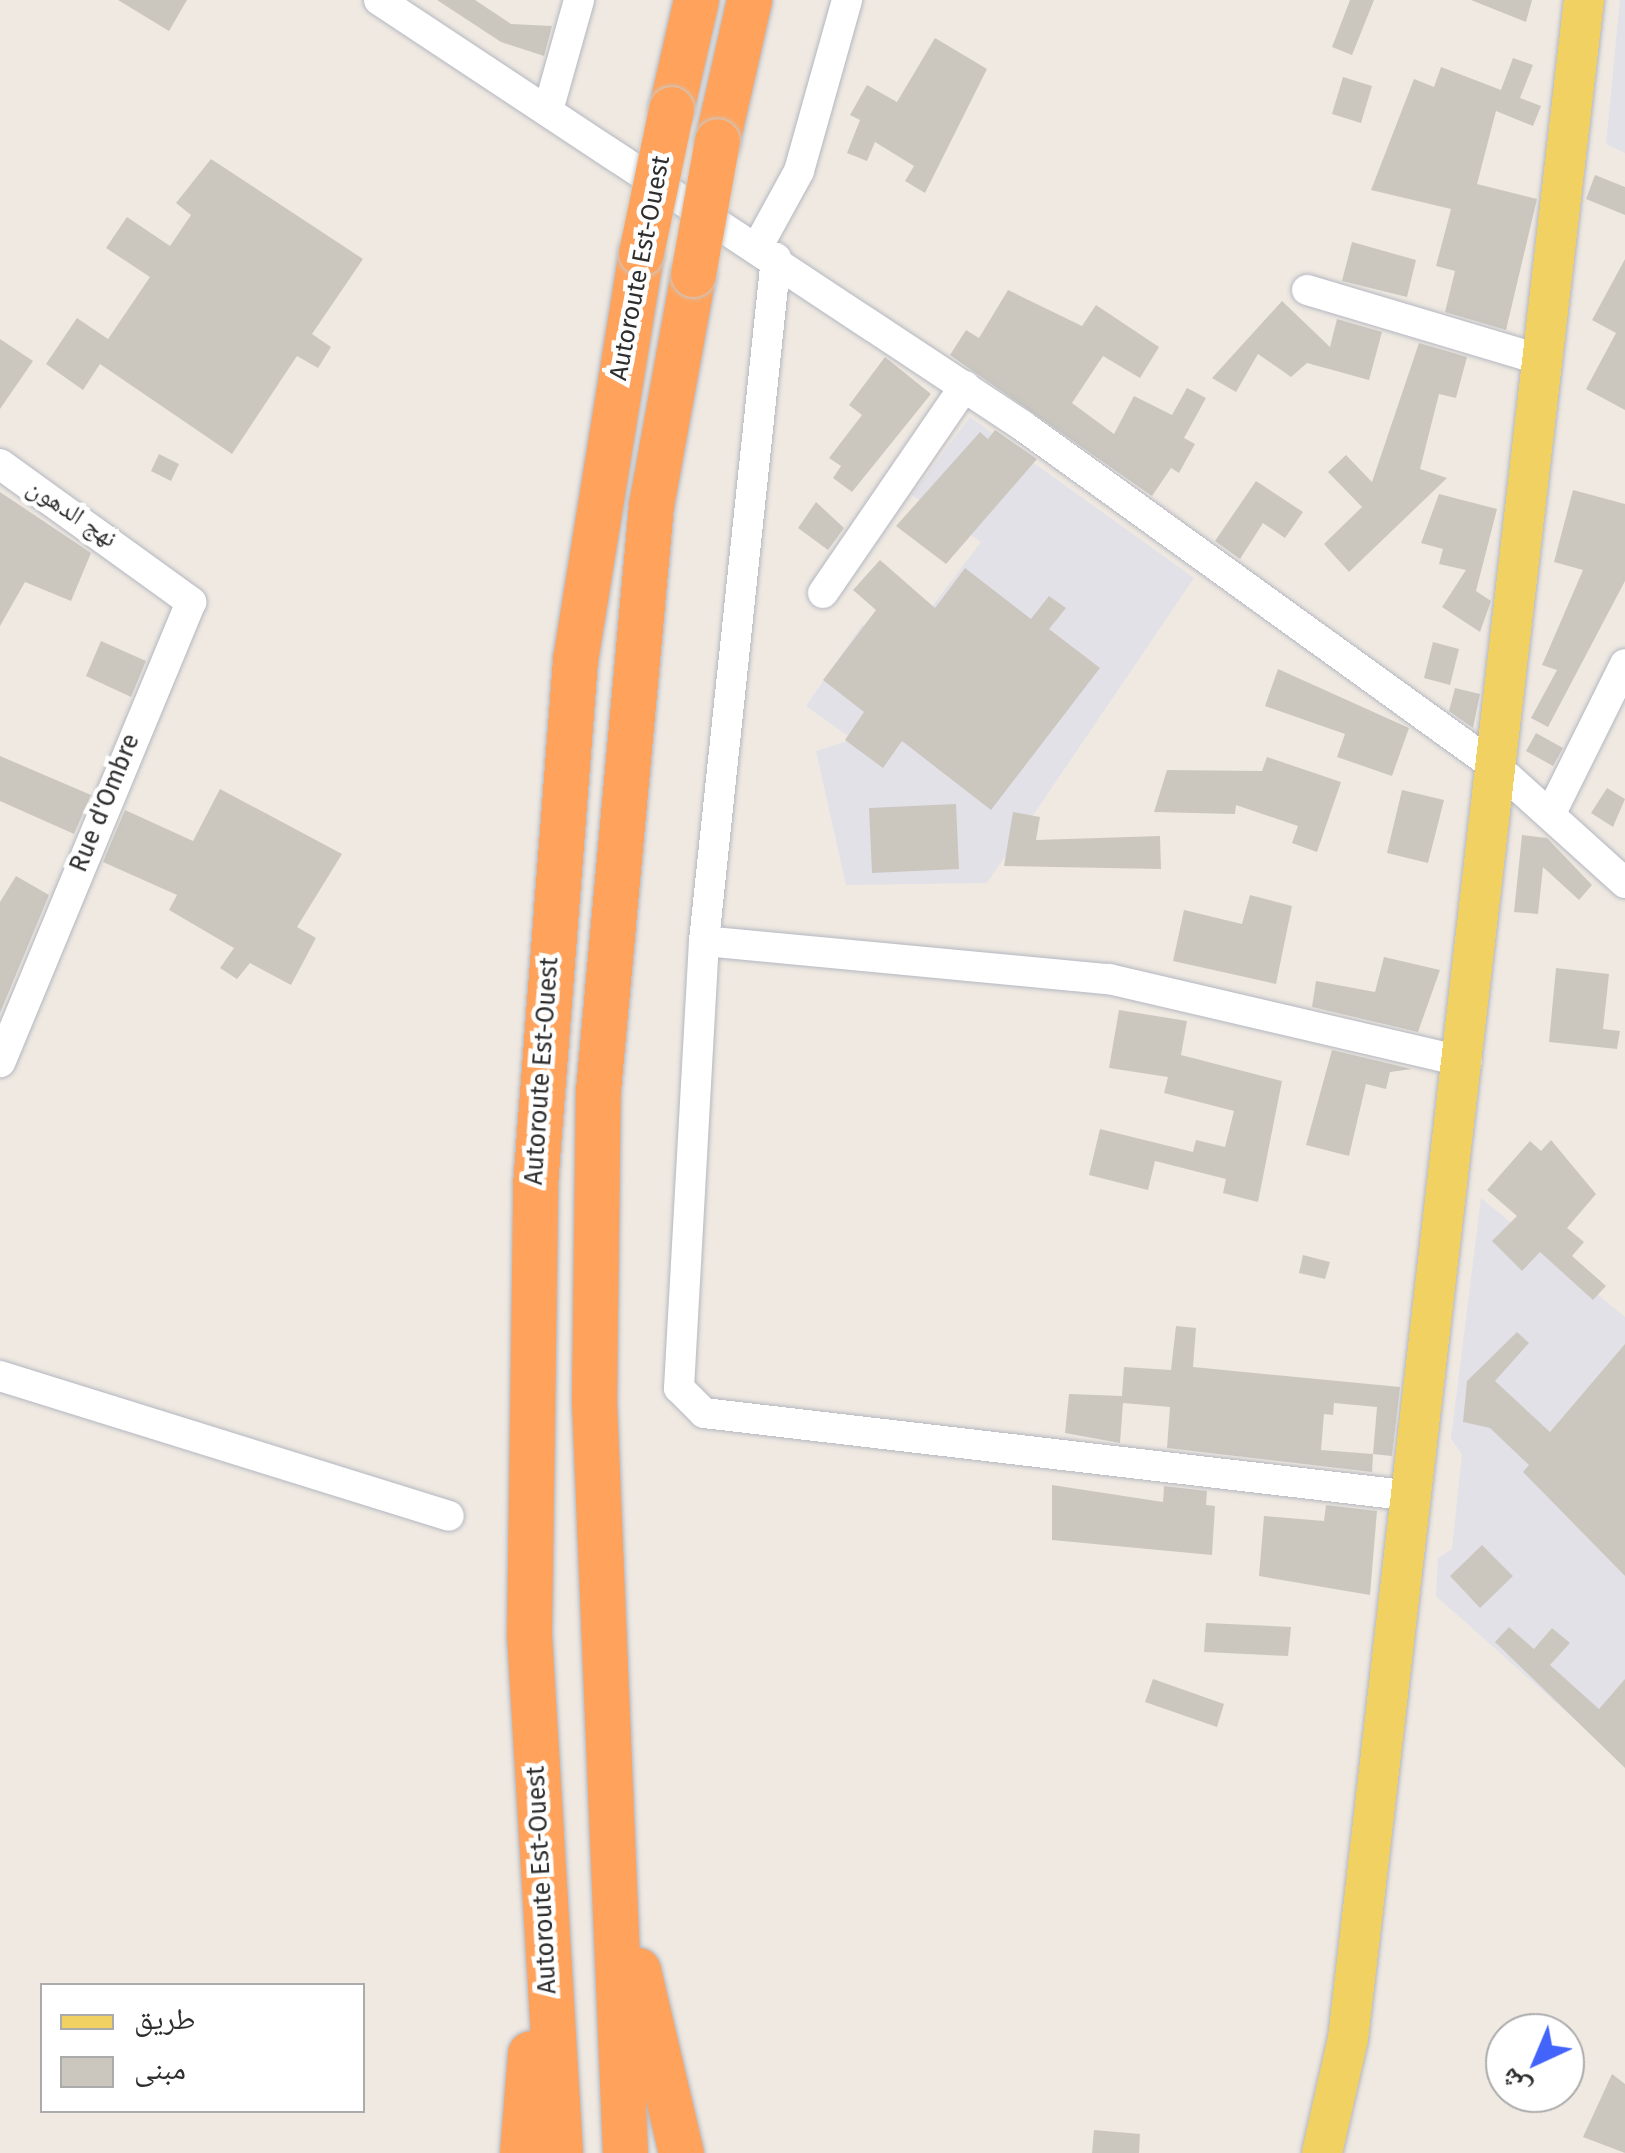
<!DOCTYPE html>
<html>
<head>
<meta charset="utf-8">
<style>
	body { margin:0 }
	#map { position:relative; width:1625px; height:2153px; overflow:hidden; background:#efe9e1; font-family:"Fira Sans","Noto Naskh Arabic",sans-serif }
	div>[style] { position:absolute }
	.industrial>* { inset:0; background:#e3e1e8 }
	.building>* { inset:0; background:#cbc7bf }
	.roads { filter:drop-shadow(0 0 2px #b4b7c1) drop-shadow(0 0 2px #b4b7c1) }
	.minor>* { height:30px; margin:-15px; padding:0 15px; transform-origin:15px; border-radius:15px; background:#fff }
	.major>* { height:40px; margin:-20px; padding:0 20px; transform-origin:20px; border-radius:20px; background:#f2d163 }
	.highway>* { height:45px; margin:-22.5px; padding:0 22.5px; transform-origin:22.5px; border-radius:22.5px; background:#ffa35c }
	.bridges { filter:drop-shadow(0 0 2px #c9c9c9) drop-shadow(0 0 2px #c9c9c9) }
	.highway-bridge>* { height:45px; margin:-22.5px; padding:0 22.5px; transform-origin:22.5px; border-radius:22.5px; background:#ffa35c }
	span { translate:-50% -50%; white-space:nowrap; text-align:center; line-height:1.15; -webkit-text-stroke:9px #fff; paint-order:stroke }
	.street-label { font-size:25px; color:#2e2e2e }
	.legend { position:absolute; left:40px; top:1983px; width:325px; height:130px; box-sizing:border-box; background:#fff; border:2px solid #ababab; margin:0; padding:12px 18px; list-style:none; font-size:30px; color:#2e2e2e }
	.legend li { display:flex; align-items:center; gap:20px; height:50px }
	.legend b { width:50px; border:2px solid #ababab }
	.north { position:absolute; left:1485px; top:2013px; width:100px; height:100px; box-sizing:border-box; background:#fff; border:2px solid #ababab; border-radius:50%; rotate:224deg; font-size:28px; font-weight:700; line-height:40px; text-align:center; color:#2e2e2e }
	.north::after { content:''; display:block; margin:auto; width:35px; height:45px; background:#4264fb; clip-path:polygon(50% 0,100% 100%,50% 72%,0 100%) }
</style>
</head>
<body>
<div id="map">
	<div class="industrial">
		<div style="clip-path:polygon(1620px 0,1625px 0,1625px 153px,1606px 144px)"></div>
		<div style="clip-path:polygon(970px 417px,1194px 578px,987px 883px,846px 885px,816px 751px,851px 740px,872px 753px,806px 706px,862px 625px,899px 650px,981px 542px,912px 495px)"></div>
		<div style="clip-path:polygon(1481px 1198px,1625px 1317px,1625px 1764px,1436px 1596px,1438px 1558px,1452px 1549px,1462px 1454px,1451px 1439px)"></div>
	</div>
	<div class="building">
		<div style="clip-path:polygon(118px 0,187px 0,169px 31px)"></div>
		<div style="clip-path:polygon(437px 0,475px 0,511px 24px,552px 26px,544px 56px,501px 42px)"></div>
		<div style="clip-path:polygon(1350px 0,1374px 0,1352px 55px,1332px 47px)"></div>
		<div style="clip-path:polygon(1471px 0,1532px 0,1526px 22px)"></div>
		<div style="clip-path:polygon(935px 38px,987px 69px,925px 193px,905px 181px,914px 166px,875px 142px,867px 161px,847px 153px,860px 120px,850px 115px,867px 85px,897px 102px)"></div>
		<div style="clip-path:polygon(1513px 58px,1533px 65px,1520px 98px,1541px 106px,1533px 126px,1496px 111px,1477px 184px,1537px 199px,1506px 330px,1445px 312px,1455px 271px,1436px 266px,1451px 209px,1371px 190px,1414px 79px,1434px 87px,1441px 67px,1501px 90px)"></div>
		<div style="clip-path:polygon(1343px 77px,1372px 86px,1361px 123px,1332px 114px)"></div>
		<div style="clip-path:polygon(211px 159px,363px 259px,312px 334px,331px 347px,318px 368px,297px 356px,232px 454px,100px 364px,83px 390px,46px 364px,77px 318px,108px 339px,150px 277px,106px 248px,127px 217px,170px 246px,191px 215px,176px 203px)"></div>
		<div style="clip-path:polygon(1595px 175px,1625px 187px,1625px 215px,1586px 199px)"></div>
		<div style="clip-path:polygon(1352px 242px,1416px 260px,1407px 297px,1342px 281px)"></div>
		<div style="clip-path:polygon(1625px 259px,1625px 410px,1586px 389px,1616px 333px,1592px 320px)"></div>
		<div style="clip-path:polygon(1008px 290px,1082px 326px,1096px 305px,1159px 347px,1140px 378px,1103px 356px,1072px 403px,1114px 434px,1134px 396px,1172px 415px,1187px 388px,1206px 398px,1184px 438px,1195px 444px,1179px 473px,1171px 468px,1152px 496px,950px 355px,966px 330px,979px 338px)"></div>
		<div style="clip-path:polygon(1282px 301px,1330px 347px,1337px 319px,1382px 332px,1369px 380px,1307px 363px,1291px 377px,1258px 354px,1236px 392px,1212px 378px)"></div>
		<div style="clip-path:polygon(0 339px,33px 361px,0 409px)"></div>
		<div style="clip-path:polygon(1419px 343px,1467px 357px,1456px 398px,1439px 394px,1420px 469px,1447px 478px,1349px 572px,1324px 544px,1362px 507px,1328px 472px,1346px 455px,1372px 482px)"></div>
		<div style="clip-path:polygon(885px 357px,931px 394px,852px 492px,833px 478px,841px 466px,829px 458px,862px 415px,849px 405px)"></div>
		<div style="clip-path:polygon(995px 430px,1037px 459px,946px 564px,896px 526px,980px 432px,988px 439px)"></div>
		<div style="clip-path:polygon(159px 454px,179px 464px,171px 481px,151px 471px)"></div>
		<div style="clip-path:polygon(1256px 481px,1303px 512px,1285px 538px,1263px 523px,1240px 559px,1215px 541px)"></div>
		<div style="clip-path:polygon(1573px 490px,1625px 504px,1625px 581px,1548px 727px,1531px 718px,1557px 670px,1542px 665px,1583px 570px,1554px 562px)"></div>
		<div style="clip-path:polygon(0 492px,91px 553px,71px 601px,25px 582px,0 626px)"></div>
		<div style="clip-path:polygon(1439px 494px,1497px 509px,1476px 591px,1491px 601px,1480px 632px,1442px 607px,1466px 570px,1439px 564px,1443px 549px,1421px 543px)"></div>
		<div style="clip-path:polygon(816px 502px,844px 528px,828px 550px,798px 528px)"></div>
		<div style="clip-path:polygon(880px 560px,935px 608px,965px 568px,1031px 619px,1049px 596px,1066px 608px,1049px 629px,1100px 668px,991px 810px,902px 741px,883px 768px,845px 740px,864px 712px,823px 680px,876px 610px,853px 590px)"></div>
		<div style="clip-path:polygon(101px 641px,146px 661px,131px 697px,86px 676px)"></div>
		<div style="clip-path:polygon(1433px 642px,1459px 649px,1450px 685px,1424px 678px)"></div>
		<div style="clip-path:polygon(1278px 669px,1409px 728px,1392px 776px,1337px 757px,1345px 734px,1265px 706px)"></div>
		<div style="clip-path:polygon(1455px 688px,1480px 694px,1473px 728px,1449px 711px)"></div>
		<div style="clip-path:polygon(1536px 733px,1563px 748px,1553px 766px,1526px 751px)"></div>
		<div style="clip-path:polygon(0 756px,91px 795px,74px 834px,0 801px)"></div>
		<div style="clip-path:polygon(1267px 757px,1341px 782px,1317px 852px,1292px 843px,1298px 826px,1236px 805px,1235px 814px,1154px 812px,1167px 770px,1262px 771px)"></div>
		<div style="clip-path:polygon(1607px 788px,1625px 799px,1613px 827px,1591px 813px)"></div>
		<div style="clip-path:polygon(220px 789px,342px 854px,297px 927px,316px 938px,291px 985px,250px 963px,237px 979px,220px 968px,234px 948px,169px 910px,177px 895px,103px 862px,125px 810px,193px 841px)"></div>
		<div style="clip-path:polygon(1402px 790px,1444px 800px,1428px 863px,1387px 853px)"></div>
		<div style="clip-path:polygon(956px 804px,959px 869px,872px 873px,869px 808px)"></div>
		<div style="clip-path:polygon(1013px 812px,1040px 817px,1036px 840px,1160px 836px,1161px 869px,1004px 866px)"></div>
		<div style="clip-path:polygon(1522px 835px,1547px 838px,1592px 885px,1579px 900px,1543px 867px,1538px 914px,1514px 912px)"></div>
		<div style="clip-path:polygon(16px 876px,49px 895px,0 1013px,0 902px)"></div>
		<div style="clip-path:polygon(1250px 895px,1292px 906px,1276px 984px,1173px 961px,1184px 910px,1242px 924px)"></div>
		<div style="clip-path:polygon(1384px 957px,1440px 970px,1418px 1032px,1312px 1007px,1316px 981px,1375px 992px)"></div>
		<div style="clip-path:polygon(1556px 968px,1609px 974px,1603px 1029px,1620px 1031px,1617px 1049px,1549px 1042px)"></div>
		<div style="clip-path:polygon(1119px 1010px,1187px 1021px,1181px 1055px,1282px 1081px,1258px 1202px,1223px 1193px,1226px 1179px,1155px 1161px,1148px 1190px,1089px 1175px,1100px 1129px,1193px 1152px,1196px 1140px,1225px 1147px,1234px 1111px,1164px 1093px,1168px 1077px,1109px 1068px)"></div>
		<div style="clip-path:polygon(1332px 1050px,1412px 1069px,1390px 1072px,1386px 1089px,1366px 1084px,1349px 1156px,1306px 1145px)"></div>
		<div style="clip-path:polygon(1551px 1140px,1596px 1194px,1567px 1228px,1584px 1242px,1572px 1256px,1606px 1286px,1593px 1300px,1540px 1252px,1522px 1271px,1492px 1241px,1517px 1216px,1487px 1190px,1530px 1141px,1541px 1151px)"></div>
		<div style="clip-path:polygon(1303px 1255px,1330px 1262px,1325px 1279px,1299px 1273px)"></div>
		<div style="clip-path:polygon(evenodd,1176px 1326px,1196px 1328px,1193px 1367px,1400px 1387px,1392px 1456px,1373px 1454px,1372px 1472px,1167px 1448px,1170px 1407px,1123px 1403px,1120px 1443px,1065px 1433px,1069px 1394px,1122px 1396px,1124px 1367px,1171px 1370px,1176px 1326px,1334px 1403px,1377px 1407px,1373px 1454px,1321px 1450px,1324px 1414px,1333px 1415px,1334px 1403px)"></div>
		<div style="clip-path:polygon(1517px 1332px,1529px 1343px,1495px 1381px,1550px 1432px,1625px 1344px,1625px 1576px,1523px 1472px,1529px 1465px,1490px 1428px,1463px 1422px,1467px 1381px)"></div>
		<div style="clip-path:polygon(1052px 1485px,1163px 1502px,1164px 1486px,1207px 1491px,1206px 1505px,1215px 1506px,1212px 1555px,1052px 1540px)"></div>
		<div style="clip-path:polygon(1326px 1505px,1377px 1511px,1370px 1595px,1259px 1576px,1264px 1516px,1324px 1521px)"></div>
		<div style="clip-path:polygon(1482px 1545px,1513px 1576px,1480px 1608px,1450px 1576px)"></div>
		<div style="clip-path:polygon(1206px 1623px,1291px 1627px,1288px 1656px,1204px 1652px)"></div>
		<div style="clip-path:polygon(1509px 1627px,1534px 1649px,1552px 1628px,1570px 1643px,1550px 1665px,1599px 1709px,1625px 1679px,1625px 1768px,1495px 1642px)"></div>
		<div style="clip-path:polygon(1153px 1679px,1224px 1704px,1217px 1727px,1145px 1702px)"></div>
		<div style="clip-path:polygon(1612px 2074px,1625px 2084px,1625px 2153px,1583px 2137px)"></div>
		<div style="clip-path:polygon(1094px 2130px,1140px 2134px,1139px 2153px,1092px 2153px)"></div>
	</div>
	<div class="roads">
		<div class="minor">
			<div style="left:379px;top:0;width:772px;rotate:33.48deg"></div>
			<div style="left:1023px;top:426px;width:589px;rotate:35.82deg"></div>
			<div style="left:1501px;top:771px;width:167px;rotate:42.1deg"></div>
			<div style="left:549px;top:107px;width:111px;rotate:-74.3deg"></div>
			<div style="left:758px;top:246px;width:85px;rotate:-61.3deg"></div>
			<div style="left:799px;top:171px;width:178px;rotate:-74.3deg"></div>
			<div style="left:776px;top:258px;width:687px;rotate:96.02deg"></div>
			<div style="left:704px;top:941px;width:448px;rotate:93.2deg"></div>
			<div style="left:679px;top:1388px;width:35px;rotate:45deg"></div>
			<div style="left:704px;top:1413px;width:714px;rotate:6.68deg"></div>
			<div style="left:1307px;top:290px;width:248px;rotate:16.6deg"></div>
			<div style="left:0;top:464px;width:236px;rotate:35.8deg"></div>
			<div style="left:191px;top:602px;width:498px;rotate:112.5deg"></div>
			<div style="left:823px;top:593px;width:251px;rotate:-55.6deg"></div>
			<div style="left:1551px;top:813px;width:166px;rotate:-63.6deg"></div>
			<div style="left:704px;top:941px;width:407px;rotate:5.4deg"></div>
			<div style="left:1109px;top:979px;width:367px;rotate:13.1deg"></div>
			<div style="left:0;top:1376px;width:470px;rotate:17.3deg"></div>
		</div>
		<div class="major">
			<div style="left:1322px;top:2153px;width:117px;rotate:-77.2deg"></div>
			<div style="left:1348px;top:2039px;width:2053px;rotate:-83.4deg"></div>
		</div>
		<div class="highway">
			<div style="left:671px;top:109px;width:112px;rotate:-77.1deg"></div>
			<div style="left:717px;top:141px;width:145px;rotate:-77.2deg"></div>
			<div style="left:638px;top:1970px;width:188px;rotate:76.8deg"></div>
			<div style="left:522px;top:2153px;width:100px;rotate:-85.4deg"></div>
			<div style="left:560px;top:2153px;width:519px;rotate:-93.42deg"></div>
			<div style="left:529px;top:1635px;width:450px;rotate:-89.2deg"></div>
			<div style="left:535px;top:1185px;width:527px;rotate:-85.64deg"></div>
			<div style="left:575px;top:660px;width:412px;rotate:-80.8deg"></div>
			<div style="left:625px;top:2153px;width:753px;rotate:-92.36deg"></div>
			<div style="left:594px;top:1401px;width:311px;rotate:-89.3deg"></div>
			<div style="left:598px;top:1090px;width:587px;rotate:-84.82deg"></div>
			<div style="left:651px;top:505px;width:235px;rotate:-79.7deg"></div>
		</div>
	</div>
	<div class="bridges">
		<div class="highway-bridge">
			<div style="left:641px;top:253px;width:147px;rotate:-78.2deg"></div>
			<div style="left:693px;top:274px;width:135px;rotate:-79.8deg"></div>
		</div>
	</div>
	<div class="street-label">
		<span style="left:640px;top:268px;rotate:-79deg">Autoroute Est-Ouest</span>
		<span style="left:72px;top:513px;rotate:34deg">نهج الدهون</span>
		<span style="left:105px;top:803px;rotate:-68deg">Rue d'Ombre</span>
		<span style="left:542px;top:1071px;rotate:-86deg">Autoroute Est-Ouest</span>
		<span style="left:542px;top:1880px;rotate:-93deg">Autoroute Est-Ouest</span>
	</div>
	<ul class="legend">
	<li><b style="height:12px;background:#f2d163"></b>طريق</li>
	<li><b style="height:28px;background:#cbc7bf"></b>مبنى</li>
	</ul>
	<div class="north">ش</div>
</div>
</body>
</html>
